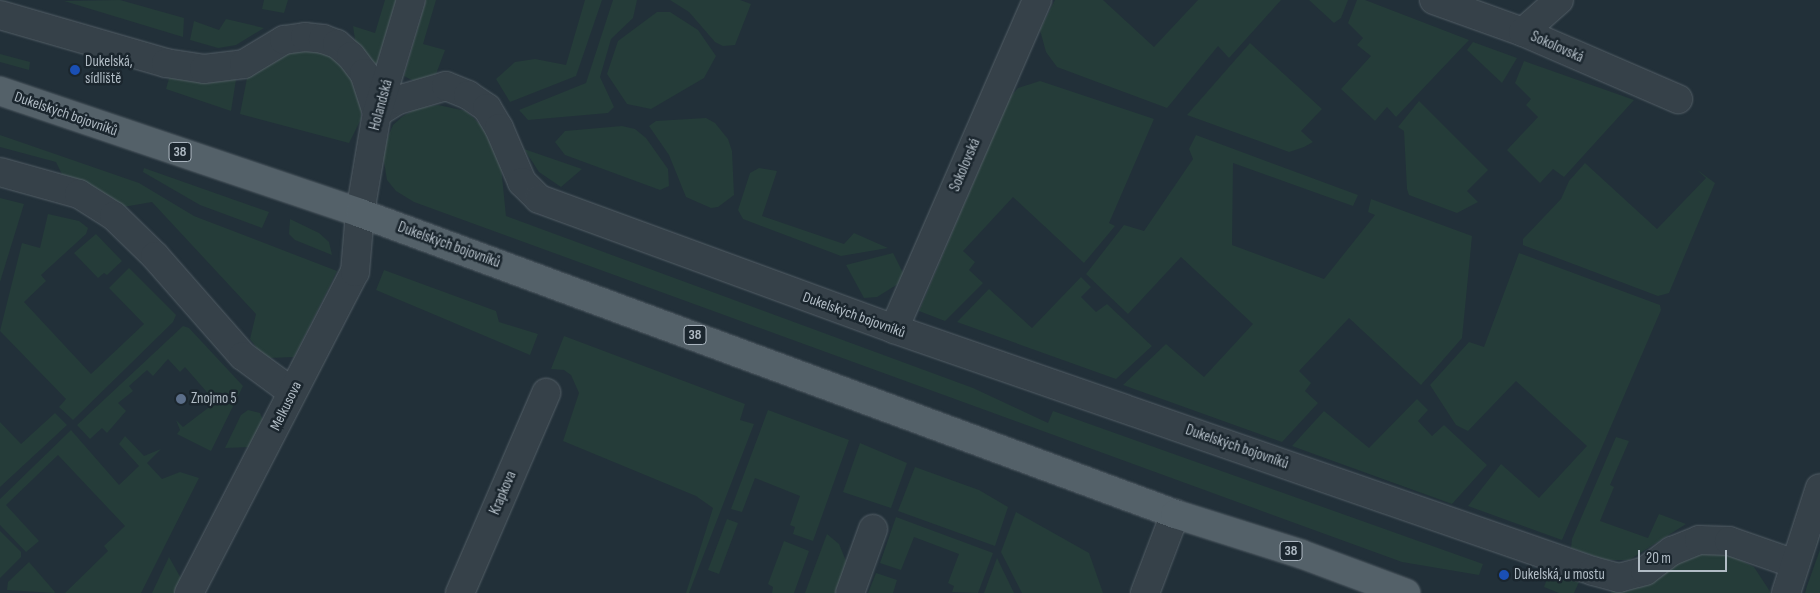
<!DOCTYPE html>
<html>
<head>
<meta charset="utf-8">
<style>
	body { margin:0 }
	#map { position:relative; width:1820px; height:593px; overflow:hidden; background:#223039; font-family:"Sofia Sans Condensed",sans-serif }
	div>[style] { position:absolute }
	.green>* { inset:0; background:#253c39 }
	.roads { filter:drop-shadow(0 0 1px #545f67) drop-shadow(0 0 1px #545f67) }
	.minor>* { height:28px; margin:-14px; padding:0 14px; transform-origin:14px; border-radius:14px; background:#364149 }
	.major>* { height:28px; margin:-14px; padding:0 14px; transform-origin:14px; border-radius:14px; background:#546169 }
	.dots>* { width:14px; height:14px; translate:-50% -50%; box-sizing:border-box; border:2px solid #1b262e; border-radius:50% }
	span { translate:-50% -50%; white-space:nowrap; text-align:center; line-height:1.15; -webkit-text-stroke:5px #1b262e; paint-order:stroke }
	.shield-label span { padding:1px 4px; background:#1b262e; border:1px solid; border-radius:4px; -webkit-text-stroke-width:0 }
	.shield-label { font-size:14px; color:#b1bcc5; font-weight:700 }
	.street-label { font-size:15px; color:#b1bcc5 }
	.poi-label { font-size:15px; color:#b1bcc5 }
	.left { translate:0 -50%; text-align:left }
	.scale { position:absolute; left:1638px; top:550px; width:89px; height:22px; box-sizing:border-box; border:2px solid #b1bcc5; border-top:0; padding-left:6px; font-size:15px; line-height:18px; white-space:nowrap; color:#b1bcc5; -webkit-text-stroke:4px #1b262e; paint-order:stroke }
</style>
</head>
<body>
<div id="map">
	<div class="green">
		<div style="clip-path:polygon(120px 0,184px 18px,183px 37px,64px 1px)"></div>
		<div style="clip-path:polygon(264px 0,288px 0,284px 13px,262px 9px)"></div>
		<div style="clip-path:polygon(385px 0,396px 0,373px 79px,357px 53px,353px 26px,375px 33px)"></div>
		<div style="clip-path:polygon(426px 0,436px 0,423px 44px,445px 50px,435px 77px,414px 81px,404px 76px)"></div>
		<div style="clip-path:polygon(585px 0,602px 0,576px 76px,510px 102px,496px 79px,515px 62px,535px 59px,566px 65px)"></div>
		<div style="clip-path:polygon(613px 0,637px 0,633px 18px,611px 39px,600px 77px,614px 107px,608px 113px,528px 120px,519px 110px,586px 83px)"></div>
		<div style="clip-path:polygon(670px 0,740px 0,751px 4px,735px 45px,723px 46px,715px 42px,689px 12px)"></div>
		<div style="clip-path:polygon(1055px 0,1103px 0,1154px 47px,1198px 0,1281px 0,1229px 58px,1218px 46px,1167px 108px,1057px 67px,1046px 52px,1040px 30px)"></div>
		<div style="clip-path:polygon(1309px 0,1348px 0,1341px 18px,1334px 23px)"></div>
		<div style="clip-path:polygon(1357px 0,1365px 0,1469px 40px,1396px 117px,1387px 107px,1375px 121px,1341px 89px,1371px 56px,1357px 45px,1363px 38px,1348px 23px)"></div>
		<div style="clip-path:polygon(657px 12px,670px 12px,698px 30px,716px 56px,704px 78px,651px 109px,627px 104px,607px 74px,618px 41px)"></div>
		<div style="clip-path:polygon(226px 19px,264px 28px,236px 45px,218px 48px,190px 40px,194px 21px,219px 30px)"></div>
		<div style="clip-path:polygon(1473px 42px,1517px 58px,1502px 83px,1467px 50px)"></div>
		<div style="clip-path:polygon(1250px 43px,1322px 109px,1301px 131px,1313px 142px,1304px 147px,1289px 152px,1187px 115px)"></div>
		<div style="clip-path:polygon(291px 46px,318px 48px,339px 58px,353px 73px,361px 95px,361px 119px,349px 143px,240px 114px,249px 68px)"></div>
		<div style="clip-path:polygon(0 54px,30px 62px,29px 70px,0 62px)"></div>
		<div style="clip-path:polygon(1524px 61px,1634px 100px,1564px 177px,1553px 169px,1540px 183px,1507px 150px,1538px 117px,1526px 105px,1531px 99px,1515px 83px)"></div>
		<div style="clip-path:polygon(172px 68px,237px 73px,231px 111px,166px 89px)"></div>
		<div style="clip-path:polygon(1040px 81px,1154px 119px,1109px 223px,1115px 226px,1084px 263px,1013px 197px,963px 251px,975px 262px,969px 270px,983px 283px,945px 321px,919px 311px,1010px 97px,1018px 88px)"></div>
		<div style="clip-path:polygon(1419px 101px,1488px 170px,1467px 191px,1478px 202px,1457px 213px,1409px 195px,1407px 189px,1404px 131px,1398px 127px)"></div>
		<div style="clip-path:polygon(438px 105px,466px 111px,484px 128px,501px 166px,506px 216px,973px 388px,1048px 423px,1053px 411px,1483px 564px,1479px 575px,1402px 562px,414px 202px,396px 191px,387px 180px,383px 156px,385px 144px,393px 125px,403px 116px,418px 108px)"></div>
		<div style="clip-path:polygon(706px 118px,715px 123px,728px 139px,732px 151px,734px 195px,718px 207px,711px 208px,686px 197px,669px 155px,649px 126px,656px 121px)"></div>
		<div style="clip-path:polygon(622px 126px,635px 129px,646px 138px,668px 169px,669px 186px,660px 190px,565px 155px,555px 142px,565px 131px)"></div>
		<div style="clip-path:polygon(0 135px,139px 183px,194px 216px,337px 271px,294px 357px,269px 358px,260px 352px,250px 339px,256px 314px,152px 202px,123px 207px,63px 176px,56px 162px,0 147px)"></div>
		<div style="clip-path:polygon(1196px 135px,1358px 195px,1353px 206px,1233px 163px,1232px 245px,1324px 279px,1375px 215px,1368px 212px,1371px 199px,1472px 236px,1462px 338px,1421px 385px,1349px 318px,1299px 371px,1311px 383px,1305px 391px,1318px 403px,1282px 442px,1123px 385px,1166px 344px,1204px 377px,1253px 324px,1181px 257px,1128px 314px,1086px 274px,1124px 225px,1144px 231px,1193px 159px,1189px 149px)"></div>
		<div style="clip-path:polygon(524px 149px,582px 169px,561px 187px,539px 172px)"></div>
		<div style="clip-path:polygon(1585px 163px,1657px 229px,1706px 178px,1696px 169px,1715px 183px,1669px 293px,1658px 296px,1523px 245px,1523px 239px,1561px 199px,1569px 181px)"></div>
		<div style="clip-path:polygon(144px 168px,269px 212px,262px 228px,200px 205px,143px 172px)"></div>
		<div style="clip-path:polygon(759px 168px,777px 171px,762px 216px,844px 244px,854px 233px,888px 248px,841px 256px,743px 219px,738px 210px,750px 173px)"></div>
		<div style="clip-path:polygon(0 198px,24px 204px,0 282px)"></div>
		<div style="clip-path:polygon(48px 214px,79px 221px,88px 228px,86px 234px,41px 275px,46px 281px,24px 302px,91px 374px,144px 324px,109px 288px,129px 268px,176px 315px,173px 322px,73px 420px,59px 407px,66px 399px,0 331px,22px 243px,40px 248px)"></div>
		<div style="clip-path:polygon(290px 219px,319px 233px,329px 242px,332px 255px,295px 240px,289px 234px)"></div>
		<div style="clip-path:polygon(96px 234px,122px 261px,107px 275px,104px 273px,98px 278px,74px 253px)"></div>
		<div style="clip-path:polygon(893px 253px,906px 279px,877px 297px,864px 298px,846px 265px)"></div>
		<div style="clip-path:polygon(1519px 253px,1660px 305px,1661px 310px,1562px 540px,1468px 506px,1501px 464px,1539px 498px,1587px 446px,1516px 381px,1468px 431px,1456px 425px,1430px 385px,1469px 342px,1484px 347px)"></div>
		<div style="clip-path:polygon(384px 270px,496px 311px,499px 322px,538px 334px,530px 355px,376px 290px)"></div>
		<div style="clip-path:polygon(1081px 277px,1091px 287px,1081px 297px,1096px 312px,1107px 304px,1152px 346px,1116px 379px,957px 322px,989px 289px,1032px 328px)"></div>
		<div style="clip-path:polygon(183px 326px,189px 328px,243px 386px,211px 451px,177px 434px,180px 430px,176px 420px,183px 427px,212px 405px,212px 398px,185px 367px,180px 372px,168px 359px,153px 376px,147px 370px,129px 386px,133px 391px,118px 403px,126px 411px,107px 433px,102px 428px,90px 439px,77px 425px)"></div>
		<div style="clip-path:polygon(564px 336px,745px 404px,740px 420px,754px 424px,689px 593px,686px 593px,713px 508px,696px 496px,563px 441px,579px 393px,571px 375px,564px 370px,551px 369px)"></div>
		<div style="clip-path:polygon(1417px 399px,1428px 410px,1418px 421px,1432px 436px,1444px 425px,1487px 465px,1452px 504px,1292px 446px,1324px 411px,1369px 448px)"></div>
		<div style="clip-path:polygon(248px 410px,260px 413px,263px 420px,250px 447px,225px 448px,241px 415px)"></div>
		<div style="clip-path:polygon(768px 410px,849px 440px,813px 541px,793px 534px,795px 527px,790px 525px,800px 496px,755px 478px,742px 512px,731px 509px)"></div>
		<div style="clip-path:polygon(55px 413px,67px 425px,0 487px,0 422px,21px 444px)"></div>
		<div style="clip-path:polygon(71px 430px,119px 485px,139px 466px,119px 444px,125px 436px,144px 456px,161px 449px,147px 463px,162px 479px,180px 472px,199px 478px,141px 593px,65px 593px,108px 551px,104px 546px,125px 526px,58px 455px,6px 505px,39px 541px,26px 552px,0 525px,0 499px)"></div>
		<div style="clip-path:polygon(1616px 437px,1629px 441px,1610px 485px,1614px 487px,1600px 521px,1648px 538px,1659px 514px,1686px 524px,1629px 560px,1606px 560px,1571px 548px,1572px 539px)"></div>
		<div style="clip-path:polygon(860px 443px,907px 463px,891px 508px,843px 492px)"></div>
		<div style="clip-path:polygon(915px 467px,979px 490px,1008px 507px,995px 546px,898px 511px)"></div>
		<div style="clip-path:polygon(1016px 512px,1089px 553px,1103px 593px,1022px 593px,1001px 552px)"></div>
		<div style="clip-path:polygon(896px 517px,993px 553px,978px 593px,952px 592px,954px 586px,948px 583px,959px 554px,914px 537px,901px 570px,880px 563px)"></div>
		<div style="clip-path:polygon(727px 519px,738px 523px,719px 574px,708px 570px)"></div>
		<div style="clip-path:polygon(0 531px,21px 552px,21px 557px,0 578px)"></div>
		<div style="clip-path:polygon(827px 534px,839px 544px,846px 561px,841px 593px,805px 593px)"></div>
		<div style="clip-path:polygon(784px 541px,809px 551px,794px 593px,772px 593px,773px 587px,768px 584px)"></div>
		<div style="clip-path:polygon(1715px 548px,1754px 567px,1771px 593px,1611px 593px,1613px 587px,1690px 552px)"></div>
		<div style="clip-path:polygon(1820px 550px,1820px 593px,1805px 593px,1807px 586px)"></div>
		<div style="clip-path:polygon(169px 557px,183px 582px,177px 593px,152px 593px)"></div>
		<div style="clip-path:polygon(997px 558px,1014px 593px,984px 593px)"></div>
		<div style="clip-path:polygon(29px 562px,55px 592px,54px 593px,7px 590px,8px 582px)"></div>
		<div style="clip-path:polygon(1550px 571px,1579px 582px,1574px 593px,1559px 593px,1544px 587px)"></div>
		<div style="clip-path:polygon(876px 573px,897px 580px,893px 593px,868px 593px)"></div>
	</div>
	<div class="roads">
		<div class="minor">
			<div style="left:1434px;top:0;width:95px;rotate:19.8deg"></div>
			<div style="left:1523px;top:32px;width:169px;rotate:23.4deg"></div>
			<div style="left:0;top:15px;width:173px;rotate:16.1deg"></div>
			<div style="left:166px;top:63px;width:38px;rotate:9deg"></div>
			<div style="left:204px;top:69px;width:40px;rotate:-7.1deg"></div>
			<div style="left:244px;top:64px;width:47px;rotate:-31deg"></div>
			<div style="left:284px;top:40px;width:21px;rotate:-8deg"></div>
			<div style="left:305px;top:37px;width:18px;rotate:6deg"></div>
			<div style="left:323px;top:39px;width:15px;rotate:20deg"></div>
			<div style="left:337px;top:44px;width:18px;rotate:41deg"></div>
			<div style="left:351px;top:56px;width:21px;rotate:53deg"></div>
			<div style="left:364px;top:73px;width:42px;rotate:72deg"></div>
			<div style="left:1523px;top:32px;width:48px;rotate:-41.6deg"></div>
			<div style="left:377px;top:113px;width:25px;rotate:-32deg"></div>
			<div style="left:398px;top:100px;width:50px;rotate:-16.3deg"></div>
			<div style="left:446px;top:86px;width:24px;rotate:22deg"></div>
			<div style="left:468px;top:95px;width:23px;rotate:34deg"></div>
			<div style="left:487px;top:108px;width:23px;rotate:59deg"></div>
			<div style="left:499px;top:128px;width:59px;rotate:66.9deg"></div>
			<div style="left:522px;top:182px;width:24px;rotate:45deg"></div>
			<div style="left:539px;top:199px;width:378px;rotate:20.1deg"></div>
			<div style="left:894px;top:329px;width:740px;rotate:19.1deg"></div>
			<div style="left:1593px;top:571px;width:27px;rotate:15deg"></div>
			<div style="left:1619px;top:578px;width:27px;rotate:-15deg"></div>
			<div style="left:1645px;top:571px;width:34px;rotate:-37deg"></div>
			<div style="left:1672px;top:551px;width:29px;rotate:-22deg"></div>
			<div style="left:1699px;top:540px;width:30px;rotate:2deg"></div>
			<div style="left:1729px;top:541px;width:70px;rotate:19.2deg"></div>
			<div style="left:0;top:172px;width:82px;rotate:15.6deg"></div>
			<div style="left:79px;top:194px;width:41px;rotate:32.2deg"></div>
			<div style="left:114px;top:216px;width:57px;rotate:44.3deg"></div>
			<div style="left:155px;top:256px;width:133px;rotate:48.7deg"></div>
			<div style="left:243px;top:356px;width:61px;rotate:36.3deg"></div>
			<div style="left:894px;top:329px;width:359px;rotate:-66.5deg"></div>
			<div style="left:189px;top:593px;width:361px;rotate:-62.7deg"></div>
			<div style="left:355px;top:272px;width:59px;rotate:-85.2deg"></div>
			<div style="left:360px;top:213px;width:101px;rotate:-80.4deg"></div>
			<div style="left:377px;top:113px;width:118px;rotate:-73.3deg"></div>
			<div style="left:460px;top:593px;width:218px;rotate:-66.7deg"></div>
			<div style="left:850px;top:593px;width:68px;rotate:-70.2deg"></div>
			<div style="left:1145px;top:593px;width:85px;rotate:-69.2deg"></div>
			<div style="left:1786px;top:593px;width:110px;rotate:-72.1deg"></div>
		</div>
		<div class="major">
			<div style="left:0;top:91px;width:380px;rotate:18.7deg"></div>
			<div style="left:360px;top:213px;width:869px;rotate:20.27deg"></div>
			<div style="left:1175px;top:514px;width:132px;rotate:17.6deg"></div>
			<div style="left:1301px;top:554px;width:112px;rotate:20.4deg"></div>
		</div>
	</div>
	<div class="dots">
		<div style="left:75px;top:70px;background:#1a4fb4"></div>
		<div style="left:181px;top:399px;background:#5c6f8a"></div>
		<div style="left:1504px;top:575px;background:#1a4fb4"></div>
	</div>
	<div class="shield-label">
		<span style="left:180px;top:152px">38</span>
		<span style="left:695px;top:335px">38</span>
		<span style="left:1291px;top:551px">38</span>
	</div>
	<div class="street-label">
		<span style="left:1557px;top:47px;rotate:24deg">Sokolovská</span>
		<span style="left:381px;top:105px;rotate:-75deg">Holandská</span>
		<span style="left:66px;top:114px;rotate:19deg">Dukelských bojovníků</span>
		<span style="left:965px;top:165px;rotate:-67deg">Sokolovská</span>
		<span style="left:449px;top:245px;rotate:20deg">Dukelských bojovníků</span>
		<span style="left:854px;top:315px;rotate:20deg">Dukelských bojovníků</span>
		<span style="left:286px;top:406px;rotate:-64deg">Melkusova</span>
		<span style="left:1237px;top:447px;rotate:19deg">Dukelských bojovníků</span>
		<span style="left:503px;top:493px;rotate:-67deg">Krapkova</span>
	</div>
	<div class="poi-label">
		<span class="left" style="left:85px;top:70px">Dukelská,<br>sídliště</span>
		<span class="left" style="left:191px;top:399px">Znojmo 5</span>
		<span class="left" style="left:1514px;top:575px">Dukelská, u mostu</span>
	</div>
	<div class="scale">20 m</div>
</div>
</body>
</html>
